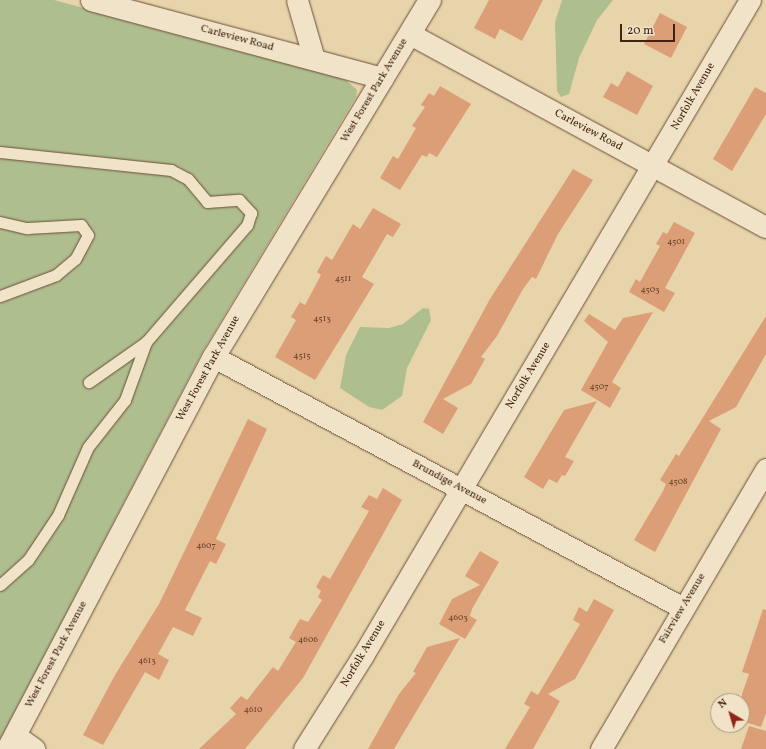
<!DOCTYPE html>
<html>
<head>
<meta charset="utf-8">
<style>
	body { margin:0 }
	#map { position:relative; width:766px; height:749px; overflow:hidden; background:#e8d4ab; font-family:Vollkorn,serif }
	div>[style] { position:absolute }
	.green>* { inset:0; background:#afbe8e }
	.building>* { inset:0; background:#db9e76 }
	.roads { filter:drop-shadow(0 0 1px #6c4e38) drop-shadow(0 0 1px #6c4e38) }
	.service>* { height:11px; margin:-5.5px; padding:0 5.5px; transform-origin:5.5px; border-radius:5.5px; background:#f0e3c8 }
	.minor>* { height:21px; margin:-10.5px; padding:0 10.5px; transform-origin:10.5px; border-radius:10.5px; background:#f0e3c8 }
	.secondary>* { height:22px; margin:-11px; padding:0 11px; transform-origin:11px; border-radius:11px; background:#f0e3c8 }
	span { translate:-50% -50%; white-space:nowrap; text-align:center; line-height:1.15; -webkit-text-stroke:3.5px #f0e3c8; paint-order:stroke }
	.number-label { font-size:9px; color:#68412a }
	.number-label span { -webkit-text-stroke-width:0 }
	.street-label { font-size:11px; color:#422211 }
	.north { position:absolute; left:710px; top:693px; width:40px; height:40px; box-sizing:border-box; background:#f0e3c8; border:1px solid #aa967f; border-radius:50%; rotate:322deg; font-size:11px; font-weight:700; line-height:16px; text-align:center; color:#422211 }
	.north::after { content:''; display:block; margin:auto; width:14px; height:18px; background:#8f2418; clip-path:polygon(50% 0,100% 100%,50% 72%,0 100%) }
	.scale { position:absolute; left:620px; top:24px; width:55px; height:18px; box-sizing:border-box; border:2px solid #422211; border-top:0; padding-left:5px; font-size:12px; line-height:14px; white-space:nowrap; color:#422211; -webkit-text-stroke:3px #f0e3c8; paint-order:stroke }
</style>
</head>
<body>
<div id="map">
	<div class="green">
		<div style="clip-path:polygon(0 0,54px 0,345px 79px,357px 90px,356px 97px,203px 351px,0 740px)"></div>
		<div style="clip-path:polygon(562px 0,613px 0,597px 20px,579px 58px,569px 94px,561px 97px,557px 91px,555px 22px)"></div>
		<div style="clip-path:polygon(423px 308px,429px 309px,431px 320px,407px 368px,402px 396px,382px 410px,369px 407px,340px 388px,346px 355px,360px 327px,389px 328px,403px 324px)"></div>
	</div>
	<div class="building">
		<div style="clip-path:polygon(489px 0,543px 0,522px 41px,500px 29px,495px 39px,474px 28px)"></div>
		<div style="clip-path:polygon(660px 13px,687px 27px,671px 58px,644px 44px)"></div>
		<div style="clip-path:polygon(627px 71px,653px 86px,637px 115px,603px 97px,611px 83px,618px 87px)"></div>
		<div style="clip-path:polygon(440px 86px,471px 104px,437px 157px,429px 153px,427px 157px,422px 155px,400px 190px,380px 178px,393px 156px,398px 159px,416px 128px,412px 126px,425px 107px,421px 105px,429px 93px,434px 96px)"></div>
		<div style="clip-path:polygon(755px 87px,766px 93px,766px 114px,732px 171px,713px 159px)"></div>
		<div style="clip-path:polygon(573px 169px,593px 180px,558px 234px,536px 279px,532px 277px,523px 289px,497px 336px,481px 357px,485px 359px,471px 384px,443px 399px,458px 408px,443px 434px,423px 422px,490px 299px)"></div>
		<div style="clip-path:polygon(373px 208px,401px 224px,393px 237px,387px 234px,362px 277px,374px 284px,315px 380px,275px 357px,296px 320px,291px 317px,300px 302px,305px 305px,321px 275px,317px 272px,326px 256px,332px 260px,353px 224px,360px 229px)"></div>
		<div style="clip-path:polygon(674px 222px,695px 233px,665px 288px,675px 293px,664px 312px,629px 292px,636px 279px,640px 282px,660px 246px,656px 244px,663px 232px,667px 234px)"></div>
		<div style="clip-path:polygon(653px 312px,612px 382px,621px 388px,610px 408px,581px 390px,608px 342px,584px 321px,589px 314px,615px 330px,623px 318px)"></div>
		<div style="clip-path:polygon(766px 316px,766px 354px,736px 407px,709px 421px,721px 429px,655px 552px,634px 540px,663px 491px,666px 484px,660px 480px,676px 454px,679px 456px)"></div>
		<div style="clip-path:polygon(597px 401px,565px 457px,574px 461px,565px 476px,562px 475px,557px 483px,549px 479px,543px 489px,524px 477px,564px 410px)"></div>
		<div style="clip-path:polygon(248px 419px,267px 429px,216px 539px,226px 544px,216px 564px,210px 561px,185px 610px,202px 618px,193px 636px,173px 627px,158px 654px,169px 660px,159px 680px,145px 672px,103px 745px,83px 735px,115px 675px,159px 604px)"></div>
		<div style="clip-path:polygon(383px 488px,402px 500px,303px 678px,245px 749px,199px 749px,236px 714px,230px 708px,241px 696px,247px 700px,273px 667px,278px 671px,296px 642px,289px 638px,300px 619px,308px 622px,322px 600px,318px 597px,321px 591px,316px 587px,323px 575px,330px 579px,369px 511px,361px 507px,369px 495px,377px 499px)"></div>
		<div style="clip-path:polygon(480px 551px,499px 562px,472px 609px,470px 616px,477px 620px,465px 639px,439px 624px,452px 599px,480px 585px,465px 576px)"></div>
		<div style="clip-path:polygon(594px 599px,614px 610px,575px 679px,548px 694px,560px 701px,533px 749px,505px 749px,530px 707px,524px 704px,531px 691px,538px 695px,580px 624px,573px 620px,579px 607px,587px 612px)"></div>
		<div style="clip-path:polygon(763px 609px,766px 610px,766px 713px,761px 727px,742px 721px,742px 694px,749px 674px,742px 672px)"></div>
		<div style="clip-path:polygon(460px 638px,394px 749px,368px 749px,399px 694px,416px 673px,413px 672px,427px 647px)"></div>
		<div style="clip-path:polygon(749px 726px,766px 731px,766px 749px,741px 749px)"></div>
	</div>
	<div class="roads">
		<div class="service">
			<div style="left:0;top:152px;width:172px;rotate:6deg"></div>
			<div style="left:171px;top:170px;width:19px;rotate:28deg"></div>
			<div style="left:188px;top:179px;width:30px;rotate:50deg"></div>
			<div style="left:207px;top:202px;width:32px;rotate:-4deg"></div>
			<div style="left:239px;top:200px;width:18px;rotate:47deg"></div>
			<div style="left:251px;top:213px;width:13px;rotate:108deg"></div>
			<div style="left:247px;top:225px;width:155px;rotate:130.8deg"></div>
			<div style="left:146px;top:342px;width:70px;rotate:144.9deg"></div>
			<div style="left:0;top:222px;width:28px;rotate:13deg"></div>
			<div style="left:27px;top:228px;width:54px;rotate:-3.2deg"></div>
			<div style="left:81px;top:225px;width:12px;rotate:55deg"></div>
			<div style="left:88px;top:235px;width:27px;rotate:118deg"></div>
			<div style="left:75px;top:259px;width:25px;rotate:140deg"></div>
			<div style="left:56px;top:275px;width:60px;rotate:159.4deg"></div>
			<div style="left:0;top:585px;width:38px;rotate:-42deg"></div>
			<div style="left:28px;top:560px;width:54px;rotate:-56.3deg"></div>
			<div style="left:58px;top:515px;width:74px;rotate:-66.2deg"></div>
			<div style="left:88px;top:447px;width:60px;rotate:-51.8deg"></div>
			<div style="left:125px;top:400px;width:62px;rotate:-70.1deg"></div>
		</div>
		<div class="minor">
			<div style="left:91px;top:0;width:302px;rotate:15deg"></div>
			<div style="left:297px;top:0;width:61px;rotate:73.9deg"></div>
			<div style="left:410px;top:34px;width:405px;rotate:28.5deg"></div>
			<div style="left:214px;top:357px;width:532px;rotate:28.15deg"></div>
			<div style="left:15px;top:735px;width:24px;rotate:36deg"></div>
			<div style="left:304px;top:749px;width:109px;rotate:-57.8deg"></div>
			<div style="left:362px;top:657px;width:763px;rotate:-59.44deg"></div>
			<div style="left:601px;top:749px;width:325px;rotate:-59.5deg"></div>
		</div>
		<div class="secondary">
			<div style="left:8px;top:749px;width:443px;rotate:-62.3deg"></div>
			<div style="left:214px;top:357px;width:417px;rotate:-58.8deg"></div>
		</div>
	</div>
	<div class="number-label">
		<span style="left:676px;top:242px">4501</span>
		<span style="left:343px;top:279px">4511</span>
		<span style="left:650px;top:290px">4503</span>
		<span style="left:322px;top:319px">4513</span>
		<span style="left:302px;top:356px">4515</span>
		<span style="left:599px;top:387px">4507</span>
		<span style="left:678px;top:482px">4508</span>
		<span style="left:206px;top:546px">4607</span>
		<span style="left:458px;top:618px">4603</span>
		<span style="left:308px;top:640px">4606</span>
		<span style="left:147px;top:661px">4613</span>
		<span style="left:253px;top:710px">4610</span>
	</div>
	<div class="street-label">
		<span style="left:237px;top:39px;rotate:15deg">Carleview Road</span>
		<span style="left:375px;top:91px;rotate:-59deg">West Forest Park Avenue</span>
		<span style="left:694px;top:97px;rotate:-60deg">Norfolk Avenue</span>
		<span style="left:588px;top:131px;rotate:28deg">Carleview Road</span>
		<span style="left:209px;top:369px;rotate:-61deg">West Forest Park Avenue</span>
		<span style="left:529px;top:376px;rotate:-59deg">Norfolk Avenue</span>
		<span style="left:449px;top:483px;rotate:28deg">Brundige Avenue</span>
		<span style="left:683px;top:609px;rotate:-59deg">Fairview Avenue</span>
		<span style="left:364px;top:654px;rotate:-59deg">Norfolk Avenue</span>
		<span style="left:57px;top:655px;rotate:-62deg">West Forest Park Avenue</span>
	</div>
	<div class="north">N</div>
	<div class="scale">20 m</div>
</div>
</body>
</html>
